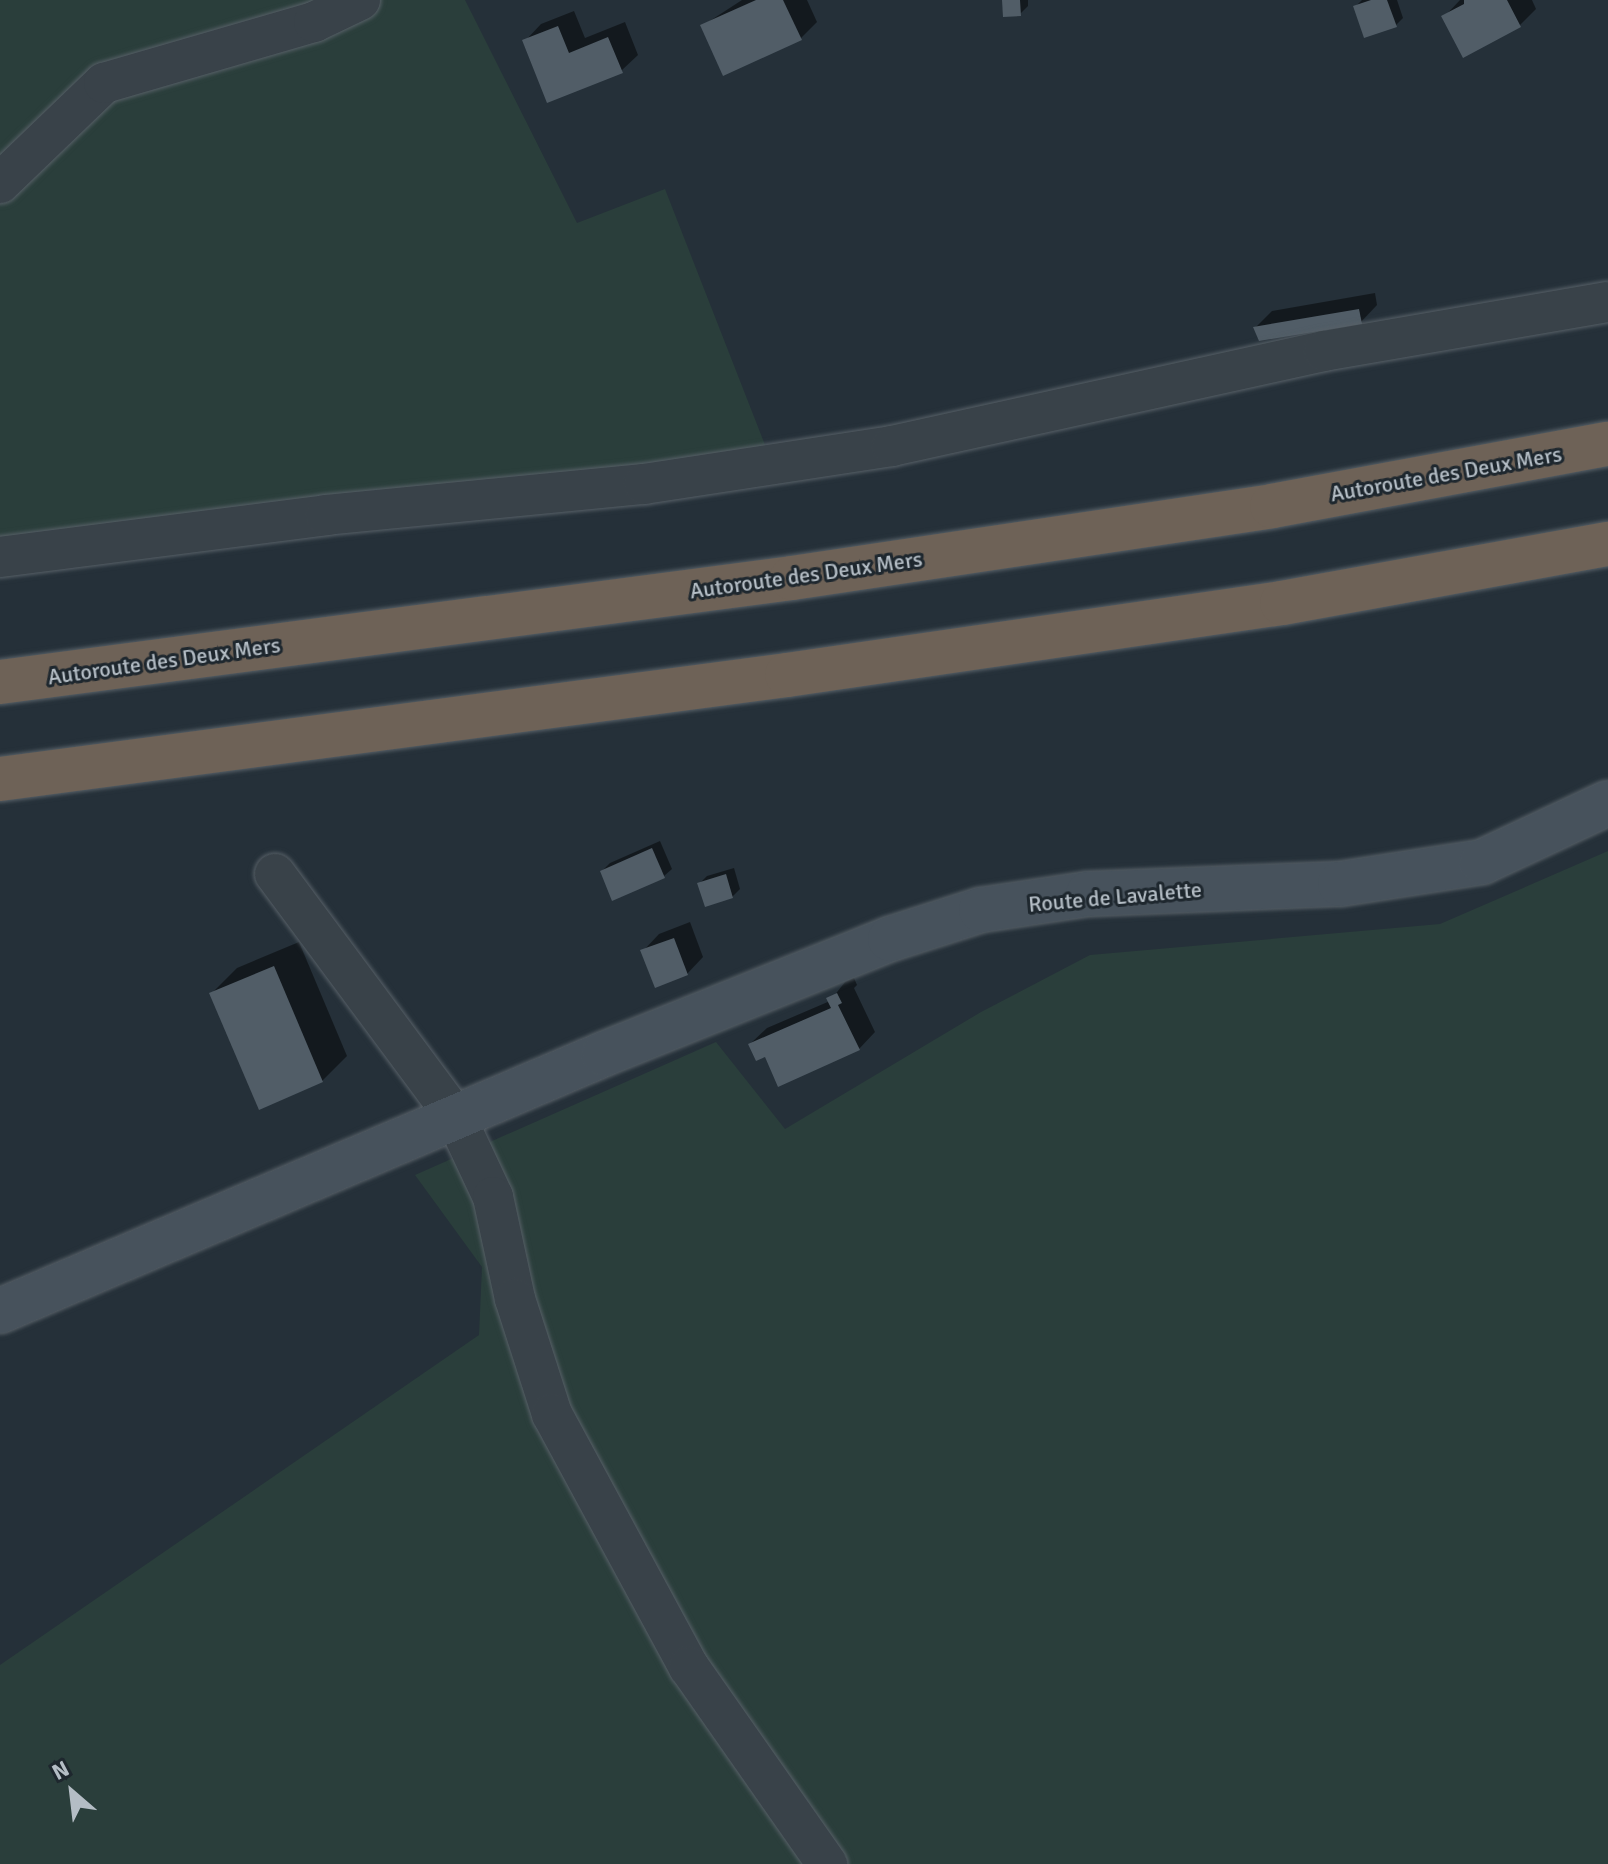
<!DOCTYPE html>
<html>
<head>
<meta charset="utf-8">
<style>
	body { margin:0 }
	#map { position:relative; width:1608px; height:1864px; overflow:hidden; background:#253039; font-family:Signika,sans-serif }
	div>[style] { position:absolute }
	.green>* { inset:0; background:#2a3e3b }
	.shadow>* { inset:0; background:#0007 }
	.building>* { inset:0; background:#515d67 }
	.roads { filter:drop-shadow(0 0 2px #576067) drop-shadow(0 0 2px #576067) }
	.minor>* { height:40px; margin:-20px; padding:0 20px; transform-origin:20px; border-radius:20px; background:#394249 }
	.secondary>* { height:44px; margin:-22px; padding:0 22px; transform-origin:22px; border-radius:22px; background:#47525c }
	.motorway>* { height:44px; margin:-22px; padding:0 22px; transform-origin:22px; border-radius:22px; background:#6e6257 }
	span { translate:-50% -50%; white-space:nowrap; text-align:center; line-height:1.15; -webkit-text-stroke:6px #1e272e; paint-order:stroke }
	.street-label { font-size:22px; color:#b4bdc5 }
	.north { position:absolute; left:32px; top:1752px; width:80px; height:80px; -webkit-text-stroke:6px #1e272e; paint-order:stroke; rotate:332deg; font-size:22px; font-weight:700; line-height:32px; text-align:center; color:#b4bdc5 }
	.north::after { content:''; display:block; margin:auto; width:28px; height:36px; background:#b4bdc5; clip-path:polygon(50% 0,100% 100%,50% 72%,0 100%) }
</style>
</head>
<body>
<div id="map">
	<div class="green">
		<div style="clip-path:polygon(0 0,465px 0,577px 223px,665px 189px,767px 450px,0 546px)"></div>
		<div style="clip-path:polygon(1608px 851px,1608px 1864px,0 1864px,0 1665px,479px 1335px,482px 1267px,415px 1175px,716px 1042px,785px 1129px,981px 1012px,1090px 955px,1440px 924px)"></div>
	</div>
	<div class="shadow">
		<div style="clip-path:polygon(742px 0,807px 0,817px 22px,801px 38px,702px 26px)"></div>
		<div style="clip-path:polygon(1004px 0,1028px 0,1028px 6px,1020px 14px)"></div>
		<div style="clip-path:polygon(1362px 0,1397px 0,1403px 18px,1396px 25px,1355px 7px)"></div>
		<div style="clip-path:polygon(1460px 0,1532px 0,1536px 9px,1520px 25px,1464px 55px,1444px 17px)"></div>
		<div style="clip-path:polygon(574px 11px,585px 38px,625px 22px,638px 55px,621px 71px,525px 41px,541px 24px)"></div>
		<div style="clip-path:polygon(1375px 293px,1377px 305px,1361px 322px,1256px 327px,1272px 311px)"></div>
		<div style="clip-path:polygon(660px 841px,672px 869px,664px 876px,602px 871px,610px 863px)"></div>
		<div style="clip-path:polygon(734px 868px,740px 889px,732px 897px,699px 884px,707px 876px)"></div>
		<div style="clip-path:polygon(690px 922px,703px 957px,687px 974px,643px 951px,659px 934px)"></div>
		<div style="clip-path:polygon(299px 942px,347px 1056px,322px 1081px,212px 993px,237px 968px)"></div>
		<div style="clip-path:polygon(854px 978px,857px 985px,854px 988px,875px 1032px,859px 1049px,766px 1054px,750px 1044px,767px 1028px,830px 1001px,845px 982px)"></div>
	</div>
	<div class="building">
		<div style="clip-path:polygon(756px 0,783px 0,802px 40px,723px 76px,700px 25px)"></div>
		<div style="clip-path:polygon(1002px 0,1020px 0,1021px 16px,1003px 17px)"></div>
		<div style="clip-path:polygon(1371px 0,1387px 0,1397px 27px,1364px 38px,1353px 6px)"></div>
		<div style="clip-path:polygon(1464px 0,1507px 0,1521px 27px,1463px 58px,1441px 16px,1464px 4px)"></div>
		<div style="clip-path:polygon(558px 26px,569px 53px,608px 37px,623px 73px,547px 103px,522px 40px)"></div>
		<div style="clip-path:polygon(1359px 309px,1362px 324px,1259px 341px,1253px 327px)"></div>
		<div style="clip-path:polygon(652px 848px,665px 878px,612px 901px,600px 871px)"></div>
		<div style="clip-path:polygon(726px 874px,733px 898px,705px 907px,697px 883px)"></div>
		<div style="clip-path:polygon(674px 938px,688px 975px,655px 988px,640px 950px)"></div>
		<div style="clip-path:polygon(274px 966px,323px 1082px,259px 1110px,209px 993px)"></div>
		<div style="clip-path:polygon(837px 993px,842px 1003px,838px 1005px,860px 1050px,778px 1087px,765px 1057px,756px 1061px,748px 1044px,831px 1008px,826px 998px)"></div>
	</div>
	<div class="roads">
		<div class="minor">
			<div style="left:0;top:183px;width:144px;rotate:-43.9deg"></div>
			<div style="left:104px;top:83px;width:219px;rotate:-16.2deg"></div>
			<div style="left:314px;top:22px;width:51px;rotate:-25.6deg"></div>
			<div style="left:0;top:557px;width:329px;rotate:-7.3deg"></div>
			<div style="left:326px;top:515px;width:320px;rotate:-5.6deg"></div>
			<div style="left:644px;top:484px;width:251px;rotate:-8.7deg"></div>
			<div style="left:892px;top:446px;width:442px;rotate:-12.4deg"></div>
			<div style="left:1324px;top:351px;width:288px;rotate:-9.8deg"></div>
			<div style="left:275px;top:874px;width:304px;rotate:53.4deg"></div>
			<div style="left:456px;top:1118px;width:87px;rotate:64.9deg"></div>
			<div style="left:493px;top:1197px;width:104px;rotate:77.8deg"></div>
			<div style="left:515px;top:1299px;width:121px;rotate:72.2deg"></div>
			<div style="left:552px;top:1414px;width:288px;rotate:61.6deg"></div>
			<div style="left:689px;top:1667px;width:241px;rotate:55deg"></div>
		</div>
		<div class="secondary">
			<div style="left:0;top:1311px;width:656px;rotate:-23.05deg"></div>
			<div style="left:604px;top:1054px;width:308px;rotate:-21.9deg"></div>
			<div style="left:890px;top:939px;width:96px;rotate:-17.7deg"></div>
			<div style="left:981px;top:910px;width:108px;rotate:-8.5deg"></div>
			<div style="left:1088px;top:894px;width:252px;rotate:-2.3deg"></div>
			<div style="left:1340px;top:884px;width:144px;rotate:-8.8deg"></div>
			<div style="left:1482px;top:862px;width:139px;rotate:-25.1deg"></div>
		</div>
		<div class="motorway">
			<div style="left:0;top:682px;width:799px;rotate:-7.48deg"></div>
			<div style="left:792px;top:578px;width:485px;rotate:-8.5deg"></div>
			<div style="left:1272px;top:506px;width:342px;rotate:-10.5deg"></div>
			<div style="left:0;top:779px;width:794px;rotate:-7.53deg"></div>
			<div style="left:787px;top:675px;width:500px;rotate:-8.28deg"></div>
			<div style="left:1282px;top:603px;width:331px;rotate:-10.3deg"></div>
		</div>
	</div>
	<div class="street-label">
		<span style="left:1446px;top:474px;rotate:-10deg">Autoroute des Deux Mers</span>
		<span style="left:806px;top:575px;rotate:-8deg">Autoroute des Deux Mers</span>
		<span style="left:164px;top:661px;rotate:-8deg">Autoroute des Deux Mers</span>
		<span style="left:1115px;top:897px;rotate:-5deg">Route de Lavalette</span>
	</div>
	<div class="north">N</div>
</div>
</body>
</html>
